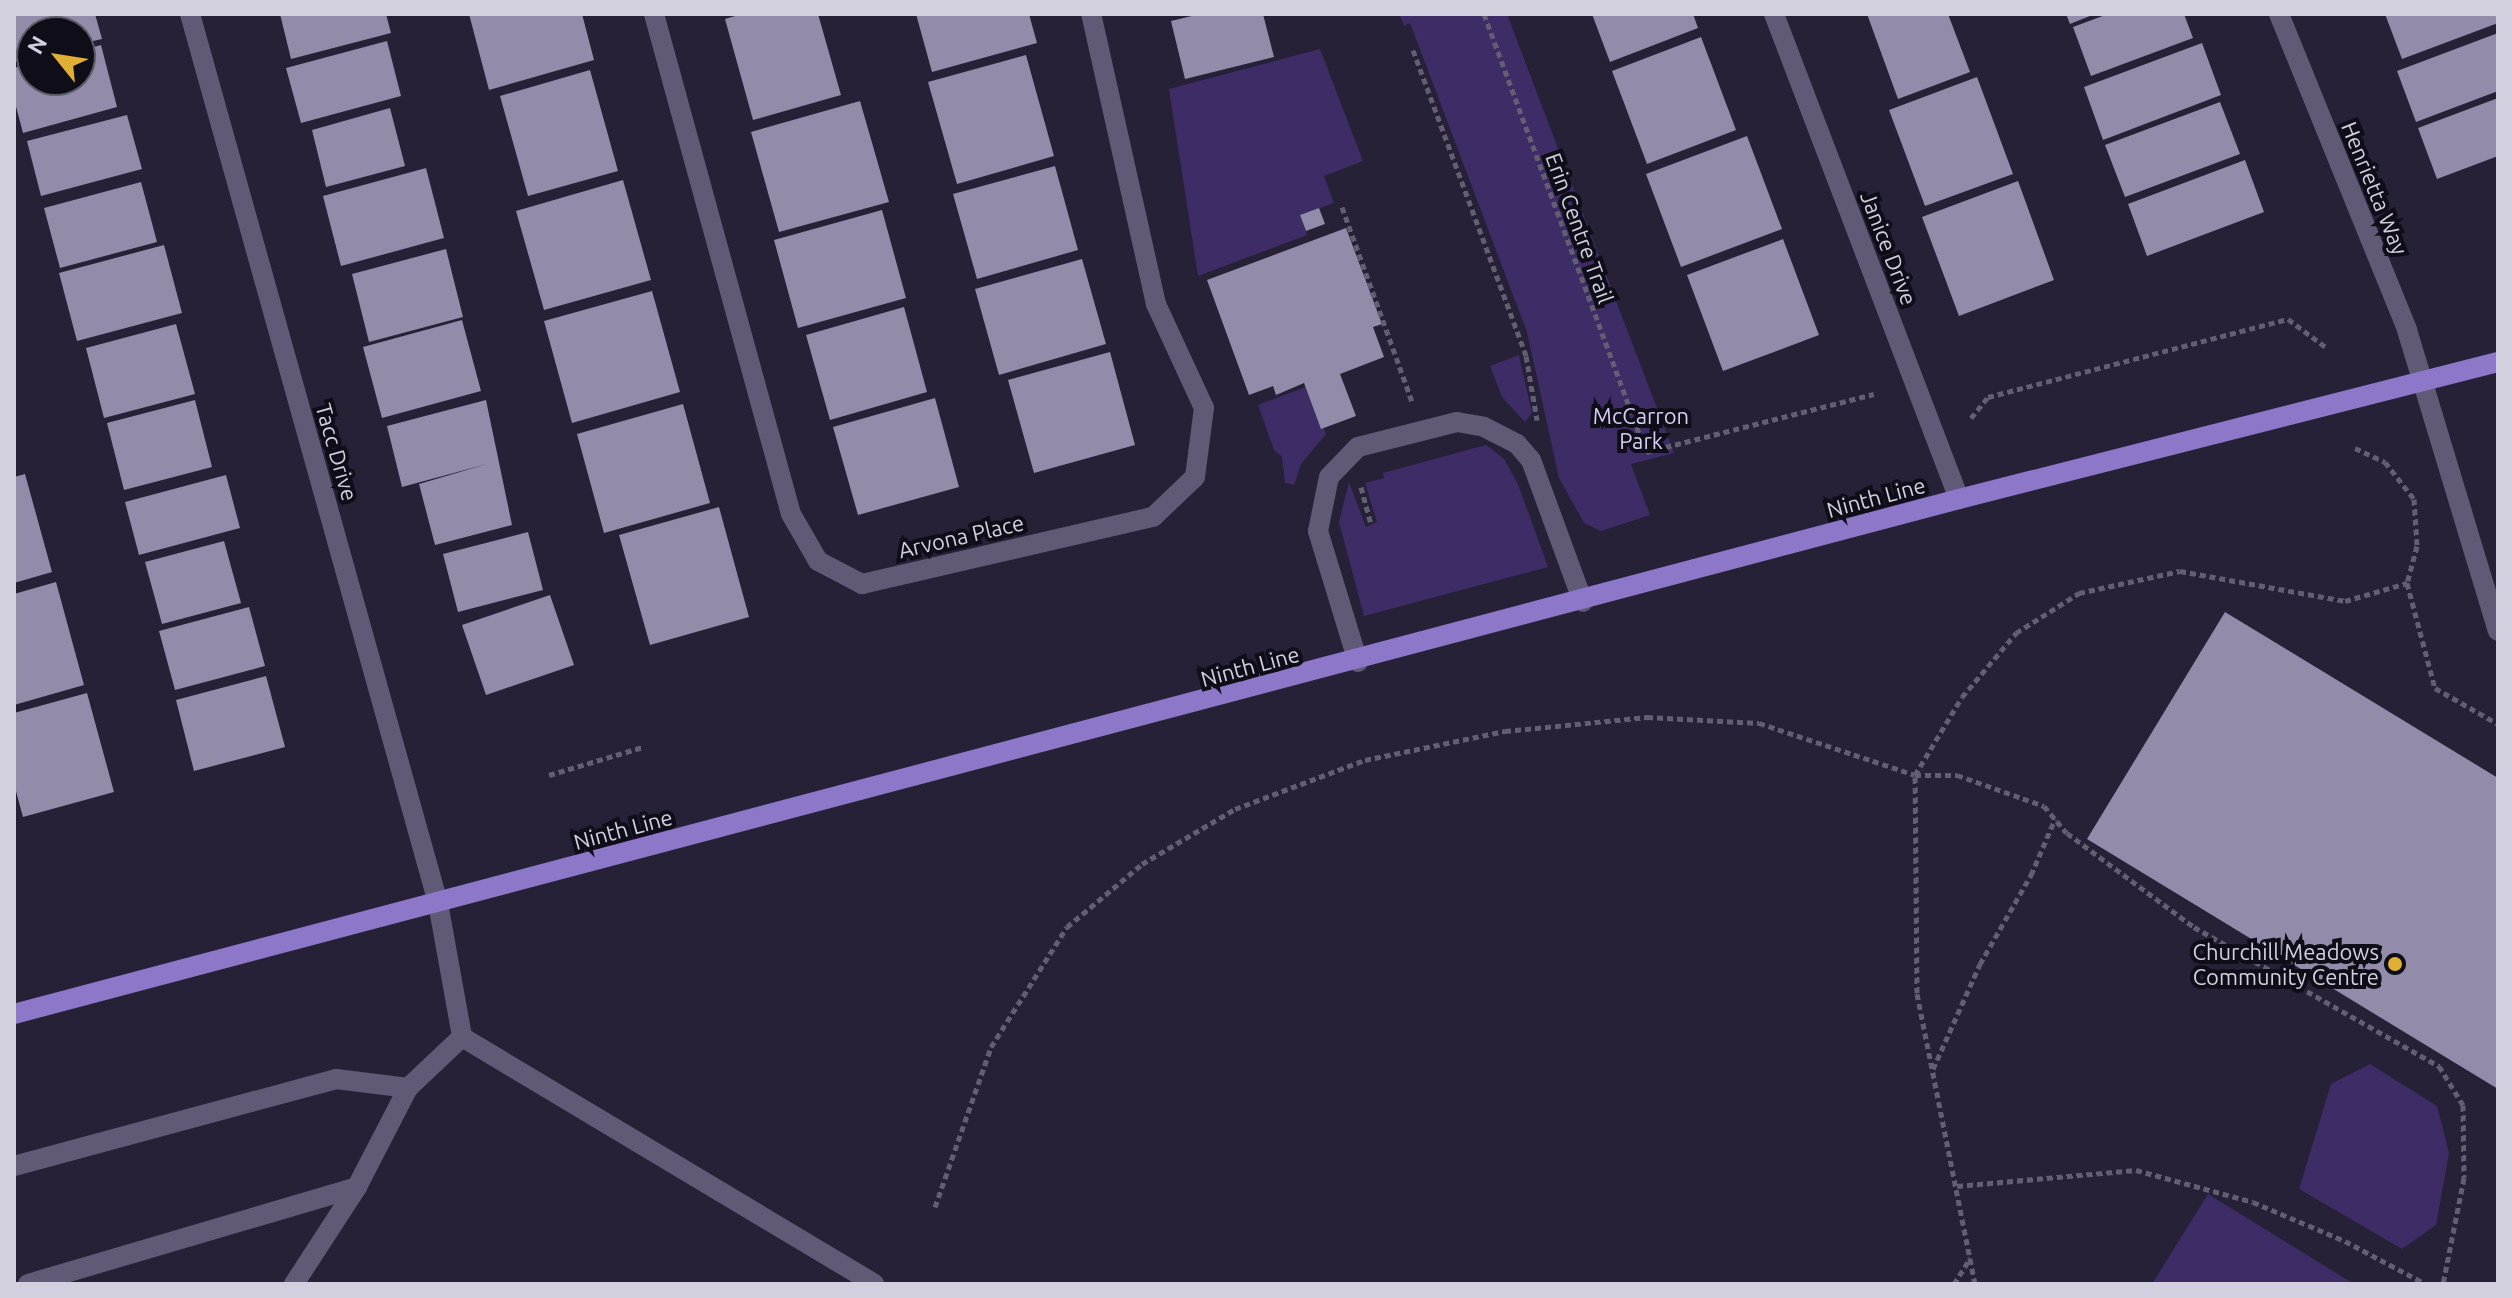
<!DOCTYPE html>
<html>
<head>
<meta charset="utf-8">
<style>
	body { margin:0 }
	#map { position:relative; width:2512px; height:1298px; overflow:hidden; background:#272138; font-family:Ubuntu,sans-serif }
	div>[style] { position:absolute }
	.green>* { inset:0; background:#3d2c65 }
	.building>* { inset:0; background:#928ba9 }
	.path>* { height:5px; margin-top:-2.5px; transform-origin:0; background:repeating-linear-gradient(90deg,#635e72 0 6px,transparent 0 10px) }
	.minor>* { height:20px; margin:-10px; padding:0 10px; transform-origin:10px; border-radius:10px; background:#605a76 }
	.major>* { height:20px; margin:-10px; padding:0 10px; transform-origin:10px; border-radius:10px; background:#8d77c8 }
	.dots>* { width:22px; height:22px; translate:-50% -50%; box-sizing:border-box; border:4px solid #0f0d17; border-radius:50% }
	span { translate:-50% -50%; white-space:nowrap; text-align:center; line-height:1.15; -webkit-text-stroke:8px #0f0d17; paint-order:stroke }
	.street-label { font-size:22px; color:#d2cfdf }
	.park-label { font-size:22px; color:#d5cdf2 }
	.poi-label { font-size:22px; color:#d2cfdf }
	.right { translate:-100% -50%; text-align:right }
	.frame { position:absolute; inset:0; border:16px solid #d2cfdf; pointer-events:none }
	.north { position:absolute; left:16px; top:16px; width:80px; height:80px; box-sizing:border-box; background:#0f0d17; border:2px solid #5d5b67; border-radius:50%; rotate:300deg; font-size:22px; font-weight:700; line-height:32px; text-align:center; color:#d2cfdf }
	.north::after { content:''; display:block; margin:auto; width:28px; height:36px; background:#e1af34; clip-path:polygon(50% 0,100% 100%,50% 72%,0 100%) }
</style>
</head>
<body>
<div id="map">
	<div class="green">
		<div style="clip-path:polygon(1399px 14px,1507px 14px,1674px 453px,1631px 464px,1650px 515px,1601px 531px,1584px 523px,1559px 478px,1527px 332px,1410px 23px,1404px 26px)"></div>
		<div style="clip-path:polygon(1320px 49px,1363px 161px,1324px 176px,1334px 203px,1300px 215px,1307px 235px,1198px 276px,1169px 89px)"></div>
		<div style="clip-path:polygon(1519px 355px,1532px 413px,1525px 422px,1502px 397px,1490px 366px)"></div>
		<div style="clip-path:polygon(1306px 387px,1326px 434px,1301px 464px,1294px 485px,1285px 483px,1282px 457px,1274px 450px,1258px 405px)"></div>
		<div style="clip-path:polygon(1486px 445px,1504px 459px,1518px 484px,1548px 567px,1364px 616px,1339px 522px,1349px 482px,1366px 527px,1377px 522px,1365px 483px,1384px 478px,1383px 473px)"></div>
		<div style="clip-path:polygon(2370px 1064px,2437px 1106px,2449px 1153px,2436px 1225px,2402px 1249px,2299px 1189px,2331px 1084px)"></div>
		<div style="clip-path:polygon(2208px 1194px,2354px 1284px,2152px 1284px)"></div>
	</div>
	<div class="building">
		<div style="clip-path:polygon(14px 14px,95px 14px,102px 39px,80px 44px,80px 32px,32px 32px,32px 57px,14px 62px)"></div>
		<div style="clip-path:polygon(280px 14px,386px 14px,391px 33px,291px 59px)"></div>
		<div style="clip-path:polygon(469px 14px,582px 14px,594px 60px,489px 90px)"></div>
		<div style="clip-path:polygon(742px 14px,818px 14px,841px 95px,753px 120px,725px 19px)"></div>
		<div style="clip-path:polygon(916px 14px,1029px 14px,1037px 43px,932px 72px)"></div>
		<div style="clip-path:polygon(1200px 14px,1263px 14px,1274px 57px,1185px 79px,1171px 21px)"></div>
		<div style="clip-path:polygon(1592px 14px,1693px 14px,1698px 28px,1610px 62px)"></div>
		<div style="clip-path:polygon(1867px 14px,1948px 14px,1970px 72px,1898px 99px)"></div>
		<div style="clip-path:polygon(2066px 14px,2095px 14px,2070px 24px)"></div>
		<div style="clip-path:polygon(2108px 14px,2184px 14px,2193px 38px,2091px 76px,2073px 27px)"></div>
		<div style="clip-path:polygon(2385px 14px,2498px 14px,2498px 23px,2402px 59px)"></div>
		<div style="clip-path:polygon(2498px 33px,2498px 91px,2416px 122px,2397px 71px)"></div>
		<div style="clip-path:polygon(1701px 37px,1736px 130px,1647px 164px,1612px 71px)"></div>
		<div style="clip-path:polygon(387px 41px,401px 96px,301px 123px,286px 68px)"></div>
		<div style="clip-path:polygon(2202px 43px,2221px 95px,2103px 140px,2084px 87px)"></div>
		<div style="clip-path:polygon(101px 45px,117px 107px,23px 133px,14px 99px,14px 68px,32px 63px,32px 80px,80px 80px,80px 51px)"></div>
		<div style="clip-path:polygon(1026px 55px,1054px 156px,957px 184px,928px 82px)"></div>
		<div style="clip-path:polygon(590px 70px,618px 171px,528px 196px,500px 96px)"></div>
		<div style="clip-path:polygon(1977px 77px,2013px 174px,1925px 206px,1889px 110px)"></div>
		<div style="clip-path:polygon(2498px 98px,2498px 156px,2437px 179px,2418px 128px)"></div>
		<div style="clip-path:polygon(860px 101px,889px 202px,779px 232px,751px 132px)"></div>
		<div style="clip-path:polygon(2220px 102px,2240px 154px,2125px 197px,2105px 145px)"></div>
		<div style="clip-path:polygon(390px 108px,405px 166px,326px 187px,312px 130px)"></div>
		<div style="clip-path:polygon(127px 115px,142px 169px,41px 196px,27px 141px)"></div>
		<div style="clip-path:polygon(1747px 136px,1782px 229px,1681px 267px,1646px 174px)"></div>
		<div style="clip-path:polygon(2245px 160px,2264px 212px,2147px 256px,2128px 204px)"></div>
		<div style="clip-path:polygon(1055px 166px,1078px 250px,977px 279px,953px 194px)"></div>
		<div style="clip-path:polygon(426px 168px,444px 238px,341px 266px,323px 196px)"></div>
		<div style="clip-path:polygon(623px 180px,651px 280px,544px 310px,516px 211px)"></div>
		<div style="clip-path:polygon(2018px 181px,2054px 280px,1959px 316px,1922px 217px)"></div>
		<div style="clip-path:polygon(141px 182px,157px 242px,60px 268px,44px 208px)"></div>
		<div style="clip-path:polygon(1319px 208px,1325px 224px,1306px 231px,1300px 215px)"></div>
		<div style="clip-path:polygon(882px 210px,906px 298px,798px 328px,774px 240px)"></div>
		<div style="clip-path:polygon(1346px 228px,1382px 324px,1373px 327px,1384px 357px,1340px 374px,1356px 416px,1321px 429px,1304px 383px,1276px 395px,1273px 386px,1249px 395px,1207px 280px)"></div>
		<div style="clip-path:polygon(1783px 239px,1819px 335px,1723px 371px,1687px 275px)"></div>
		<div style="clip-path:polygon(164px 245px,182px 313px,77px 341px,59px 273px)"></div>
		<div style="clip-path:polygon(446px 249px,463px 317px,369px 342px,352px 274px)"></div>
		<div style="clip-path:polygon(1082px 259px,1106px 344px,999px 375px,975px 289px)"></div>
		<div style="clip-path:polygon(652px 291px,680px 392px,572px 423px,544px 321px)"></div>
		<div style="clip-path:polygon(904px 307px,927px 392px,830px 420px,806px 335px)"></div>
		<div style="clip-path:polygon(462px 320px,481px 391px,382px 418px,363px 347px)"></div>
		<div style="clip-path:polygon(176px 324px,195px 394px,104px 418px,86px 348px)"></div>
		<div style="clip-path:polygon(1110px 352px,1135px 445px,1034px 473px,1008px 380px)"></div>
		<div style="clip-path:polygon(935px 398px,959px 487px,858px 515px,833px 427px)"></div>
		<div style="clip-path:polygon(195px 400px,212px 467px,124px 490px,107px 423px)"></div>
		<div style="clip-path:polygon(486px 400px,512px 525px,435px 545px,419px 484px,487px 464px,402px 487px,387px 426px)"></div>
		<div style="clip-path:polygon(683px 404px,710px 503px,604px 533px,577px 434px)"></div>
		<div style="clip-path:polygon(25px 474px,52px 572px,14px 583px,14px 477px)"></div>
		<div style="clip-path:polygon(226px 475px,240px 528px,139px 555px,125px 502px)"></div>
		<div style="clip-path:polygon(719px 507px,749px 617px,650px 645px,619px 535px)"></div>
		<div style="clip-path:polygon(528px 532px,543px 590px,458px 612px,443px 554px)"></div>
		<div style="clip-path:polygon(224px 541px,241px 603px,162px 624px,145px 562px)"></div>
		<div style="clip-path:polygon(56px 582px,84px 685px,14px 705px,14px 594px)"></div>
		<div style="clip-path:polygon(550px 595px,574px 665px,486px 695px,462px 625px)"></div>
		<div style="clip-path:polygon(249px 607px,265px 666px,175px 690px,159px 631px)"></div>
		<div style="clip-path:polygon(2225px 612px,2498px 778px,2498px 1089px,2087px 839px)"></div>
		<div style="clip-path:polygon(266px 676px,285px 747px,194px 771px,176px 700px)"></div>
		<div style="clip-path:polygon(87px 693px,114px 792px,23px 817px,14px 784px,14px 713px)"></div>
	</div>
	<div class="path">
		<div style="left:1484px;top:14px;width:467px;rotate:69.7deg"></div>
		<div style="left:1646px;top:452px;width:235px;rotate:-14.3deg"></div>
		<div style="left:1413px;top:50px;width:326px;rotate:69.7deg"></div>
		<div style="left:1526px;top:356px;width:65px;rotate:80.2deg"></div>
		<div style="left:1342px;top:207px;width:206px;rotate:70.2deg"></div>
		<div style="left:1971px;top:418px;width:27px;rotate:-51deg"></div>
		<div style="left:1988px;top:397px;width:310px;rotate:-14.6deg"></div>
		<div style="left:2288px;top:319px;width:49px;rotate:36.6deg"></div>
		<div style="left:2355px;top:448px;width:33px;rotate:25deg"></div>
		<div style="left:2385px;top:462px;width:47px;rotate:51.9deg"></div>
		<div style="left:2414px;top:499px;width:47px;rotate:86.3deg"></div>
		<div style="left:2417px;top:546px;width:38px;rotate:105deg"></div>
		<div style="left:2407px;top:583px;width:109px;rotate:75.1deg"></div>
		<div style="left:2435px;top:688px;width:73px;rotate:29.7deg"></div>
		<div style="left:1361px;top:487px;width:39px;rotate:75deg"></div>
		<div style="left:549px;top:775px;width:98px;rotate:-16.6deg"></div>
		<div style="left:1933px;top:1069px;width:115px;rotate:-65.9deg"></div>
		<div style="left:1980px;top:964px;width:103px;rotate:-60.2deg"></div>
		<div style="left:2031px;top:875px;width:61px;rotate:-66.8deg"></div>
		<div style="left:1957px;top:1186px;width:180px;rotate:-5.1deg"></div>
		<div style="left:2136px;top:1170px;width:121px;rotate:15.3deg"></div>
		<div style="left:2253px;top:1202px;width:100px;rotate:23deg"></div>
		<div style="left:2345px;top:1241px;width:92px;rotate:28deg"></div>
		<div style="left:935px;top:1207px;width:170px;rotate:-70.7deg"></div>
		<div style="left:991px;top:1047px;width:142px;rotate:-57.7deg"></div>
		<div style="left:1067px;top:927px;width:98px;rotate:-40deg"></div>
		<div style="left:1142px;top:864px;width:108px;rotate:-30.6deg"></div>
		<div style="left:1235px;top:809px;width:139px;rotate:-20.7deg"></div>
		<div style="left:1365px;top:760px;width:143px;rotate:-11.7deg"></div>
		<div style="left:1505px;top:731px;width:143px;rotate:-5.6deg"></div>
		<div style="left:1647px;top:717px;width:112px;rotate:3.1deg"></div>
		<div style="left:1759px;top:723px;width:164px;rotate:18.4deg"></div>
		<div style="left:1915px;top:775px;width:42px"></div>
		<div style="left:1957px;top:775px;width:92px;rotate:19.6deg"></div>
		<div style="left:2044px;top:806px;width:35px;rotate:50deg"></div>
		<div style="left:2067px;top:833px;width:158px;rotate:36.5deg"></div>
		<div style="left:2194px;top:927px;width:282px;rotate:29.6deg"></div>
		<div style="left:2439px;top:1066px;width:46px;rotate:58.4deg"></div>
		<div style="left:2463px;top:1105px;width:73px;rotate:89.2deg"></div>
		<div style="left:2464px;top:1178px;width:108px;rotate:101.2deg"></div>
		<div style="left:1954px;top:1284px;width:31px;rotate:-58deg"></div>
		<div style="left:1975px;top:1284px;width:297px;rotate:-101.3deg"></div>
		<div style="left:1917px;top:993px;width:218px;rotate:-90.5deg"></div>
		<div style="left:1915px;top:775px;width:91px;rotate:-58.9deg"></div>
		<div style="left:1962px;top:697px;width:84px;rotate:-49.8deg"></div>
		<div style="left:2016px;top:633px;width:75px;rotate:-32.4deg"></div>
		<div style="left:2079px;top:593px;width:103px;rotate:-12.3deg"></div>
		<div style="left:2180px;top:571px;width:168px;rotate:10.3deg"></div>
		<div style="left:2345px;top:601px;width:65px;rotate:-16.2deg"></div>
	</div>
	<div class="minor">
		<div style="left:190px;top:14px;width:923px;rotate:74.41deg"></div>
		<div style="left:438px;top:903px;width:136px;rotate:79.8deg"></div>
		<div style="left:462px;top:1037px;width:74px;rotate:136.6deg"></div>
		<div style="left:408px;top:1088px;width:111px;rotate:117.3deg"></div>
		<div style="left:357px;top:1187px;width:116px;rotate:123deg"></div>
		<div style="left:654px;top:14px;width:518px;rotate:74.68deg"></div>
		<div style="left:791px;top:514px;width:54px;rotate:60.1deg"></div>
		<div style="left:818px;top:561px;width:50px;rotate:27.6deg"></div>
		<div style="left:862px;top:584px;width:299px;rotate:-13deg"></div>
		<div style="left:1153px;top:517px;width:58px;rotate:-43.6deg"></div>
		<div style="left:1195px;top:477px;width:70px;rotate:-82.6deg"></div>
		<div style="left:1204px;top:408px;width:115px;rotate:-114.8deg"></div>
		<div style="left:1156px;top:304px;width:297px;rotate:-102.6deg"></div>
		<div style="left:1774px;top:14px;width:519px;rotate:69.12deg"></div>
		<div style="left:2279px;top:14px;width:341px;rotate:67.9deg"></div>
		<div style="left:2407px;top:330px;width:314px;rotate:73.2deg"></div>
		<div style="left:1358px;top:662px;width:137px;rotate:-107deg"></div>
		<div style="left:1318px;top:531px;width:55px;rotate:-78.5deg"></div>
		<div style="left:1329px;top:477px;width:42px;rotate:-46deg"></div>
		<div style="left:1358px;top:447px;width:102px;rotate:-14.2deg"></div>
		<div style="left:1457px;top:422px;width:27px;rotate:10deg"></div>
		<div style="left:1484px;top:427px;width:37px;rotate:27deg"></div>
		<div style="left:1517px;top:444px;width:21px;rotate:49deg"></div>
		<div style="left:1531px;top:460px;width:151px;rotate:69.9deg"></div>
		<div style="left:462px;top:1037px;width:480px;rotate:30.9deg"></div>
		<div style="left:14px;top:1166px;width:334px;rotate:-15.1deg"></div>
		<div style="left:336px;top:1079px;width:73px;rotate:7.1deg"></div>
		<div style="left:28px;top:1284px;width:343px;rotate:-16.4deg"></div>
	</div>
	<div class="major">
		<div style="left:14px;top:1014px;width:2012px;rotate:-14.83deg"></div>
		<div style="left:1959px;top:499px;width:556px;rotate:-14.26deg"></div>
	</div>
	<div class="dots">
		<div style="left:2395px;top:964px;background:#e1af34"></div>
	</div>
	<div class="street-label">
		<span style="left:2375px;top:188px;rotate:68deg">Henrietta Way</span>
		<span style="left:1580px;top:228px;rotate:70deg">Erin Centre Trail</span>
		<span style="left:1889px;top:248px;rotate:69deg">Janice Drive</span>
		<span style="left:337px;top:452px;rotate:74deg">Tacc Drive</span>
		<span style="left:1876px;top:497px;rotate:-15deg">Ninth Line</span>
		<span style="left:961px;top:536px;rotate:-13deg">Arvona Place</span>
		<span style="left:1250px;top:666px;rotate:-15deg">Ninth Line</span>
		<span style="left:623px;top:829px;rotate:-15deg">Ninth Line</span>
	</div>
	<div class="park-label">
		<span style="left:1641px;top:428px">McCarron<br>Park</span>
	</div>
	<div class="poi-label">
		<span class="right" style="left:2379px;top:964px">Churchill Meadows<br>Community Centre</span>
	</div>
	<div class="frame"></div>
	<div class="north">N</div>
</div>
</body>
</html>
